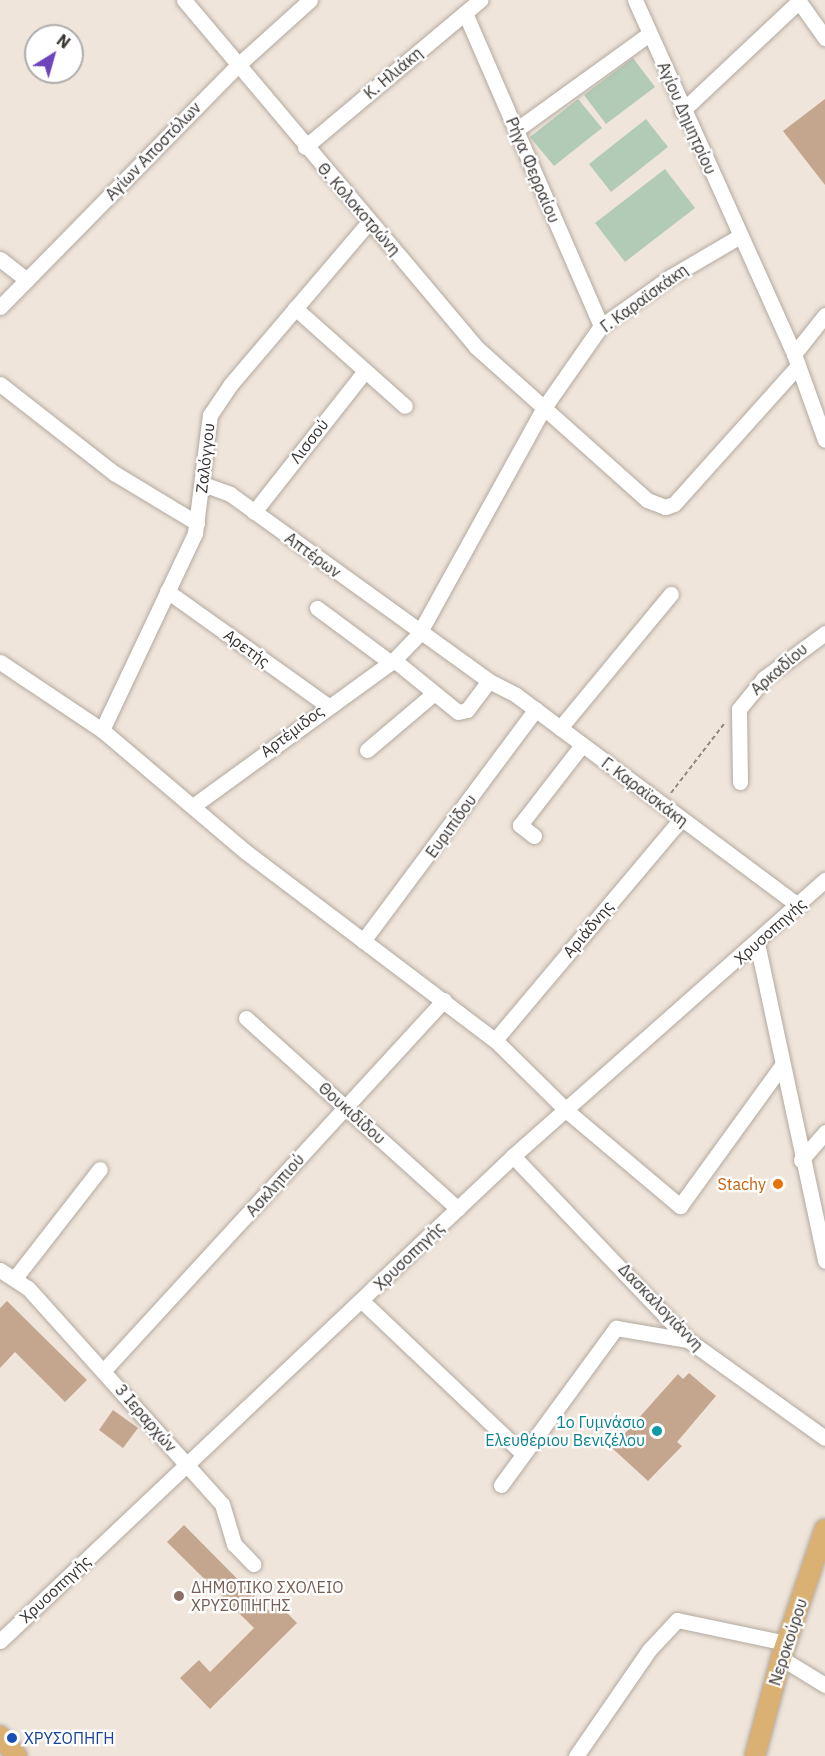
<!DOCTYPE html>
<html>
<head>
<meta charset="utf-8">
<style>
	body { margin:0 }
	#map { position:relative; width:825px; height:1756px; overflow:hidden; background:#f0e5db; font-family:"IBM Plex Sans",sans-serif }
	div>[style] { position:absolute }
	.green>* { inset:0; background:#b2cbb6 }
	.building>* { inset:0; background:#c4a68f }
	.path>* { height:2px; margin-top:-1px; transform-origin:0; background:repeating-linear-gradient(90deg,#908882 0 4.5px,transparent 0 7.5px) }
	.roads { filter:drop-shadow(0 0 2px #b2a99f) drop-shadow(0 0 2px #b2a99f) }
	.minor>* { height:15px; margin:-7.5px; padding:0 7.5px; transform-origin:7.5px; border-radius:7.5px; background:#fff }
	.major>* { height:20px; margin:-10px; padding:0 10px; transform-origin:10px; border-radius:10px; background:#dbb073 }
	.dots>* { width:16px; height:16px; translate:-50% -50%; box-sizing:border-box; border:3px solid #fff; border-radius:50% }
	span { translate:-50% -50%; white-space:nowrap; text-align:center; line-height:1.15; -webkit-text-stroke:4.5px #fff; paint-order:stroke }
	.street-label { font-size:16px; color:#36322f }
	.food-label { font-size:16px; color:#c56008 }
	.right { translate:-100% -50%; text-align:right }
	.culture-label { font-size:16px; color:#0d838f }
	.education-label { font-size:16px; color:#785e54 }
	.left { translate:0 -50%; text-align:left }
	.transit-label { font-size:16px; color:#164399 }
	.north { position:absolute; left:24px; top:24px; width:60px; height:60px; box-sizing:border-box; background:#fff; border:2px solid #afadac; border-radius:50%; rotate:37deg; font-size:16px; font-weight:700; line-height:24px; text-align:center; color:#36322f }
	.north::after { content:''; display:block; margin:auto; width:21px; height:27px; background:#6d44bc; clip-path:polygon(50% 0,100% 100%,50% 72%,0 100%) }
</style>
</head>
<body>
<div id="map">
	<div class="green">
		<div style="clip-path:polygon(633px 58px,655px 87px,606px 124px,584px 95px)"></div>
		<div style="clip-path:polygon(578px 99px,602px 128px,554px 166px,530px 137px)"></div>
		<div style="clip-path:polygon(646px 119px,668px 147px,611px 192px,589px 164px)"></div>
		<div style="clip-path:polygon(665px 169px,695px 208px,625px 262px,595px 223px)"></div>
	</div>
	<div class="building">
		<div style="clip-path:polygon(825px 99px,825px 185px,783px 131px)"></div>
		<div style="clip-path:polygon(7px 1301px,87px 1380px,65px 1402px,15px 1352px,0 1368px,0 1308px)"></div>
		<div style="clip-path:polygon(689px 1373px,716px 1396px,677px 1442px,682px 1446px,648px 1481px,612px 1448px,678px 1374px,683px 1379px)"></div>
		<div style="clip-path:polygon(113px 1410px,138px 1428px,123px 1448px,99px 1430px)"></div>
		<div style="clip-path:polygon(184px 1525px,269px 1611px,277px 1603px,297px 1623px,210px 1709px,180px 1678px,199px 1660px,210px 1672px,254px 1628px,167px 1542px)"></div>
	</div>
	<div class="path">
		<div style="left:671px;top:793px;width:87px;rotate:-52.5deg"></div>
	</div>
	<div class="roads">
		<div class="minor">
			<div style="left:184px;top:0;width:454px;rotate:49.9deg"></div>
			<div style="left:476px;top:347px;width:229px;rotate:41.8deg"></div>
			<div style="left:647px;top:500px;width:19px;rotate:21deg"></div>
			<div style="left:665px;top:507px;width:9px;rotate:-18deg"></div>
			<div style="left:674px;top:504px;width:184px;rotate:-48.1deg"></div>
			<div style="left:635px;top:0;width:388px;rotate:65.8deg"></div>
			<div style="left:794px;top:354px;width:91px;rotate:70.2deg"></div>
			<div style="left:798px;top:0;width:47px;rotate:54.6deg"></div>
			<div style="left:465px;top:13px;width:341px;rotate:66.5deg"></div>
			<div style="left:682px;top:111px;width:161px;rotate:-43.2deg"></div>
			<div style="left:516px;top:130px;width:164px;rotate:-35.8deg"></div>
			<div style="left:305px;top:147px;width:229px;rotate:-40deg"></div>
			<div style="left:740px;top:236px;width:81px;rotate:149.6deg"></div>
			<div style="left:670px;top:277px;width:85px;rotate:144.6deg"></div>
			<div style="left:601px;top:326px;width:101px;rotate:124.9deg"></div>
			<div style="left:543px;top:409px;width:257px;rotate:118.9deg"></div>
			<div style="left:419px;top:634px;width:36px;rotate:134deg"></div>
			<div style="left:394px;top:660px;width:82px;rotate:39.1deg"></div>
			<div style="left:458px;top:712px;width:9px;rotate:-13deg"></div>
			<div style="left:467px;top:710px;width:36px;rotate:-53deg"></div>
			<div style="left:489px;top:681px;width:30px;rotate:27deg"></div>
			<div style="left:516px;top:695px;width:353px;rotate:36.7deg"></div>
			<div style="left:0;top:259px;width:34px;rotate:38deg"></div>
			<div style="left:0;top:307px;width:339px;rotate:-45.5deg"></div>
			<div style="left:238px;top:65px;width:97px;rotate:-42.1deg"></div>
			<div style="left:295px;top:308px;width:147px;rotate:41.7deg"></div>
			<div style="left:794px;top:354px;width:50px;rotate:-51.5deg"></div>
			<div style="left:0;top:384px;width:145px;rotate:38deg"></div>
			<div style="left:114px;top:473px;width:97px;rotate:31.1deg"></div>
			<div style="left:203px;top:484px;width:29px;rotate:20deg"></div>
			<div style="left:230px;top:494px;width:319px;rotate:35.8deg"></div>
			<div style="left:254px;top:512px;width:179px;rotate:-51.8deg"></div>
			<div style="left:167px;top:591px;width:196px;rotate:35.5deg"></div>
			<div style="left:317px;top:608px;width:92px;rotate:36.6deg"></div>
			<div style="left:0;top:662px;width:123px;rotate:33.7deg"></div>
			<div style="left:102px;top:730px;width:189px;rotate:40.3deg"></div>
			<div style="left:246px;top:852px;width:312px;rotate:37.1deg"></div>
			<div style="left:495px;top:1040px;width:101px;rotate:44.6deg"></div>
			<div style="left:567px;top:1111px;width:148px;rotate:40.1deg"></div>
			<div style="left:680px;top:1206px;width:174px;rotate:-54.1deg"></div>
			<div style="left:560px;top:728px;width:174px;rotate:-50.4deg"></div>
			<div style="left:102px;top:730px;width:218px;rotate:-64.7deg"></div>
			<div style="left:195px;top:533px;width:119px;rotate:-82.8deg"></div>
			<div style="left:210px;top:415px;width:37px;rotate:-56deg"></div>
			<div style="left:231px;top:384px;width:213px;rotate:-49.6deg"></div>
			<div style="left:367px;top:750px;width:87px;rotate:-40.3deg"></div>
			<div style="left:740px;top:782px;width:73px;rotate:-90.8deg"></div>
			<div style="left:739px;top:709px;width:40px;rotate:-51deg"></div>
			<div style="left:764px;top:678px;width:76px;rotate:-36.4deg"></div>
			<div style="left:193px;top:806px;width:248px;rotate:-36deg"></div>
			<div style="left:534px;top:836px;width:18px;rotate:-142deg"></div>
			<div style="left:520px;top:825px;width:101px;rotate:-52.2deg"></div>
			<div style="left:363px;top:941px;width:289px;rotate:-53.3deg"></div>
			<div style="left:757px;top:943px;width:325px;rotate:77.9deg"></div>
			<div style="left:246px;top:1018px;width:285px;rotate:42deg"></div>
			<div style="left:495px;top:1040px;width:289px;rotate:-49.9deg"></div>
			<div style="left:513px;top:1156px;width:254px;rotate:46.4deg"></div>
			<div style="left:688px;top:1340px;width:168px;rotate:35.6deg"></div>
			<div style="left:801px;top:1160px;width:37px;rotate:-49deg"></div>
			<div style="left:0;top:1270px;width:33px;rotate:33deg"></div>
			<div style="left:28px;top:1288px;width:290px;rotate:48.1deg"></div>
			<div style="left:222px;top:1504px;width:42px;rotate:73.3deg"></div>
			<div style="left:234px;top:1544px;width:28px;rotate:46deg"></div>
			<div style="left:15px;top:1278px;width:138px;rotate:-52.1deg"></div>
			<div style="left:362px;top:1301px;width:222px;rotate:43.5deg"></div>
			<div style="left:105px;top:1369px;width:501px;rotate:-47.43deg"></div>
			<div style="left:501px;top:1485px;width:195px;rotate:-53.8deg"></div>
			<div style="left:616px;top:1328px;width:73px;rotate:9.5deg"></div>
			<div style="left:0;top:1641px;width:706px;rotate:-43.39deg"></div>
			<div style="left:513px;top:1156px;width:417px;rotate:-41.5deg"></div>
			<div style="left:781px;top:1658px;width:52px;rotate:31.5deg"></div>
			<div style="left:576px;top:1756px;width:129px;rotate:-55.4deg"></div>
			<div style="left:649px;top:1650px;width:41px;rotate:-47deg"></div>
			<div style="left:677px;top:1620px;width:111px;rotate:11.9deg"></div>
		</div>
		<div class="major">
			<div style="left:0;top:1736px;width:26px;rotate:50deg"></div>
			<div style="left:755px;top:1756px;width:101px;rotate:-75.1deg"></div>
			<div style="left:781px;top:1658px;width:136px;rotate:-71.2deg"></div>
		</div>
	</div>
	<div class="dots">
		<div style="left:778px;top:1184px;background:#e8710a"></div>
		<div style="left:657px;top:1431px;background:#0f9aa8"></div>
		<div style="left:179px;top:1596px;background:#8d6e63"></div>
		<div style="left:12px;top:1738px;background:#1a4fb4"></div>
	</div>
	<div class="street-label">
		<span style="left:393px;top:73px;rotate:-40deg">Κ. Ηλιάκη</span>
		<span style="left:687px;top:118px;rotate:66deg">Αγίου Δημητρίου</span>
		<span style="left:153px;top:151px;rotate:-46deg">Αγίων Αποστόλων</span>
		<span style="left:533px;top:170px;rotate:67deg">Ρήγα Φερραίου</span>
		<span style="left:359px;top:209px;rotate:49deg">Θ. Κολοκοτρώνη</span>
		<span style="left:644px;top:298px;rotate:-36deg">Γ. Καραϊσκάκη</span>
		<span style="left:309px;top:441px;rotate:-52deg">Λισσού</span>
		<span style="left:205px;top:458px;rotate:-84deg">Ζαλόγγου</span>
		<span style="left:313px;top:555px;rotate:36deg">Απτέρων</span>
		<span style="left:247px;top:648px;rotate:36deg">Αρετής</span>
		<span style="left:779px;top:669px;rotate:-41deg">Αρκαδίου</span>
		<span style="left:292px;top:731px;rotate:-37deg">Αρτέμιδος</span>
		<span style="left:645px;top:792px;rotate:37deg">Γ. Καραϊσκάκη</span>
		<span style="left:451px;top:826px;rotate:-54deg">Ευριπίδου</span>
		<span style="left:588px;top:929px;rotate:-50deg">Αριάδνης</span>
		<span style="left:770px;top:931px;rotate:-42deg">Χρυσοπηγής</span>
		<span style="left:352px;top:1113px;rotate:42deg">Θουκιδίδου</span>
		<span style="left:275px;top:1185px;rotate:-48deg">Ασκληπιού</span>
		<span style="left:409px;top:1256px;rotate:-44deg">Χρυσοπηγής</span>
		<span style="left:661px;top:1307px;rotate:46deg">Δασκαλογιάννη</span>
		<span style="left:146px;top:1418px;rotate:49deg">3 Ιεραρχών</span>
		<span style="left:55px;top:1589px;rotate:-43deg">Χρυσοπηγής</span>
		<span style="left:788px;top:1642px;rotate:-72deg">Νεροκούρου</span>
	</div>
	<div class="food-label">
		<span class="right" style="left:766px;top:1184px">Stachy</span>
	</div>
	<div class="culture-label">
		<span class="right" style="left:645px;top:1431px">1ο Γυμνάσιο<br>Ελευθέριου Βενιζέλου</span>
	</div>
	<div class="education-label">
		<span class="left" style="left:191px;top:1596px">ΔΗΜΟΤΙΚΟ ΣΧΟΛΕΙΟ<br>ΧΡΥΣΟΠΗΓΗΣ</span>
	</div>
	<div class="transit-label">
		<span class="left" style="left:24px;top:1738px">ΧΡΥΣΟΠΗΓΗ</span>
	</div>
	<div class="north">N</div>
</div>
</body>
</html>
